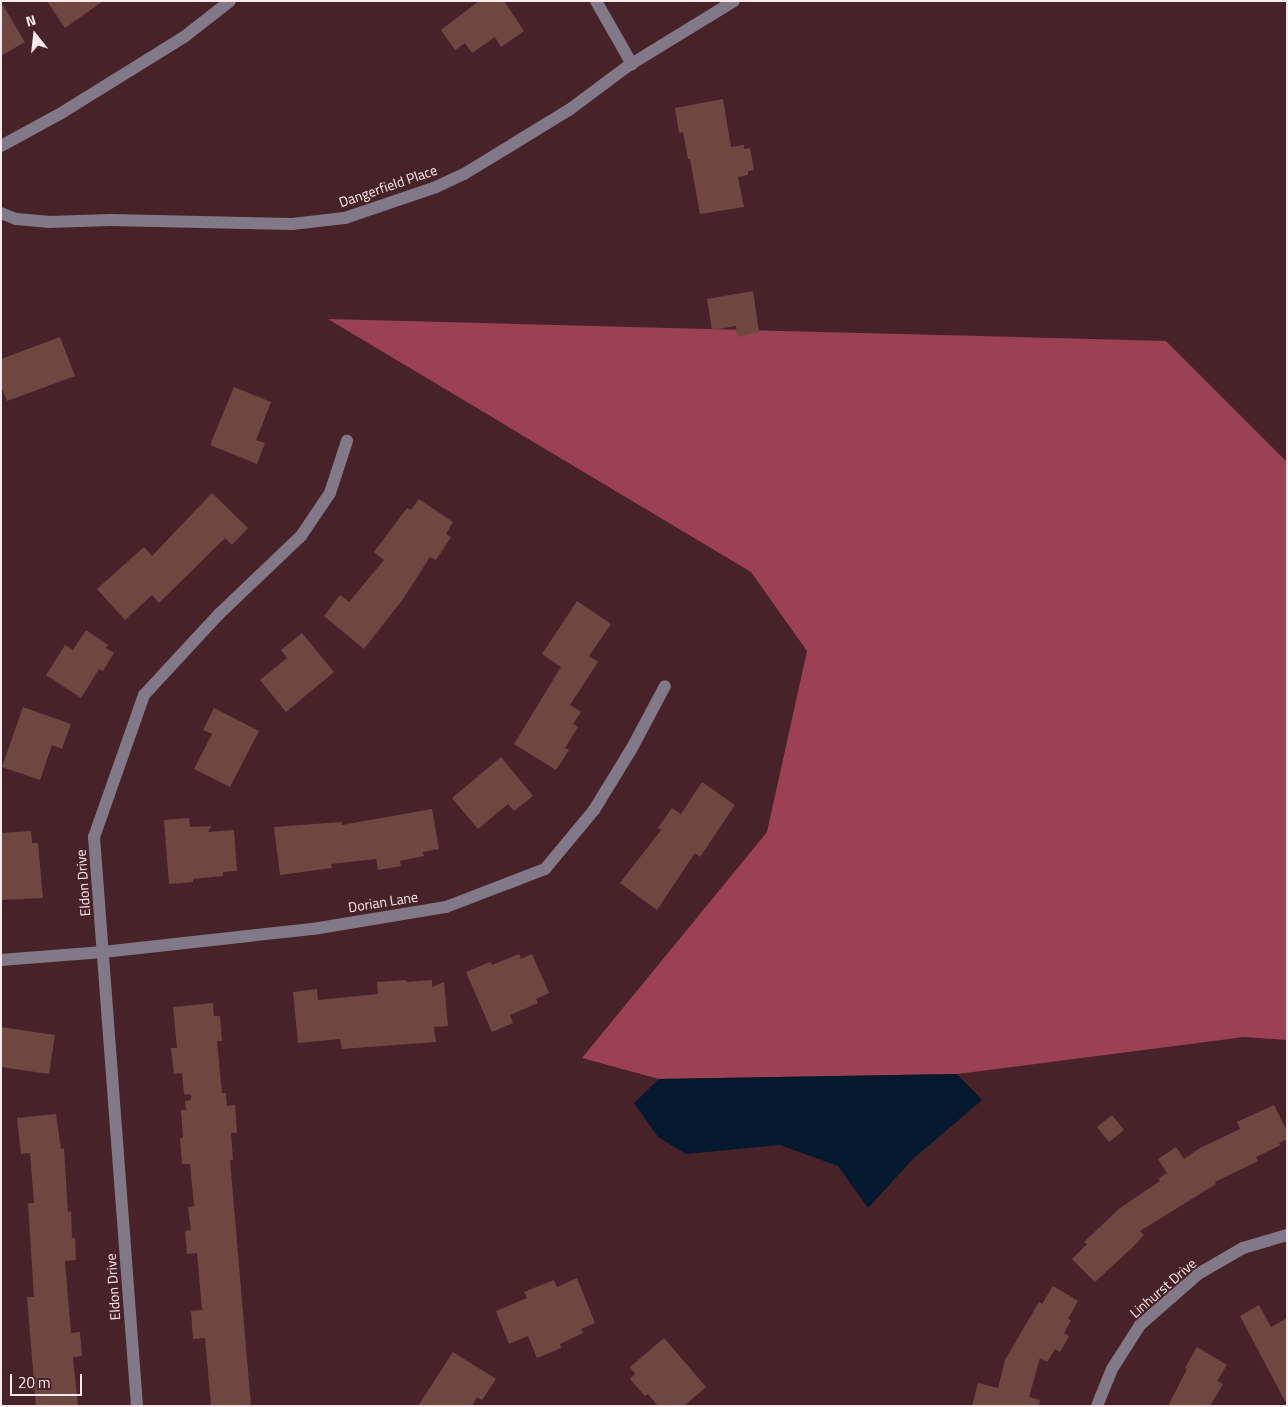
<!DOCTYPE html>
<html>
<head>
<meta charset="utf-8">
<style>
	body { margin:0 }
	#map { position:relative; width:1288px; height:1407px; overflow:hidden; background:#472329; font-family:"Titillium Web",sans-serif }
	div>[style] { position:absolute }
	.forest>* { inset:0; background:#9b4153 }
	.water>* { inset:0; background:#04192d }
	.building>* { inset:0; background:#6e4741 }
	.minor>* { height:12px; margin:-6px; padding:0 6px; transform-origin:6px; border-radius:6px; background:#827988 }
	span { translate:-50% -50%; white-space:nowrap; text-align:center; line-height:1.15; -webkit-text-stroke:4px #472329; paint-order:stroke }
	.street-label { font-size:14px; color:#feeaec }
	.frame { position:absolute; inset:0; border:2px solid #feeaec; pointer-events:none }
	.north { position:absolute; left:10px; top:10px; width:50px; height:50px; -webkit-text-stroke:4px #472329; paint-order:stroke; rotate:344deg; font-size:14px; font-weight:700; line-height:20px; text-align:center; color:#feeaec }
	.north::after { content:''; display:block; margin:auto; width:18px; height:22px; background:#feeaec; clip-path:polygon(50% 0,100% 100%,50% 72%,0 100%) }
	.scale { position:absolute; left:10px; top:1374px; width:72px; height:22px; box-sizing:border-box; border:2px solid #feeaec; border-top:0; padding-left:6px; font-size:15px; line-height:18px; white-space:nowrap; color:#feeaec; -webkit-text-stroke:4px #472329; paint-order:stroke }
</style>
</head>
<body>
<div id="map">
	<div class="forest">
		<div style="clip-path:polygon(328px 319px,1166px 341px,1287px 462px,1287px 1040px,1244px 1037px,957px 1074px,659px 1079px,582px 1058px,767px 832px,807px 651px,751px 572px)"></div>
	</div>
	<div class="water">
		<div style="clip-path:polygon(957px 1074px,982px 1100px,913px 1159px,868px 1208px,838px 1166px,780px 1145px,686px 1154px,658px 1137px,634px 1103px,659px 1079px)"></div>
	</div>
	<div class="building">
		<div style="clip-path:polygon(47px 1px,103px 1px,65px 28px)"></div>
		<div style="clip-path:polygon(479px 1px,504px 1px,524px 31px,501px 47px,495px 37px,472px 53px,465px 43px,455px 50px,441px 30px)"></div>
		<div style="clip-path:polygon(1px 2px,25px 42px,1px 56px)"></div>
		<div style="clip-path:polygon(723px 99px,731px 147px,744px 145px,744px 149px,750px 148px,754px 170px,748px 171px,748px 175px,738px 177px,744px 207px,700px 214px,690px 159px,688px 159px,683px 132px,679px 133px,675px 108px)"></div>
		<div style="clip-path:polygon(753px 291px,759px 332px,737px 337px,736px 326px,712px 330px,707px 299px)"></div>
		<div style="clip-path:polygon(60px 337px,75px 376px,7px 401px,1px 386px,1px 359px)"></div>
		<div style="clip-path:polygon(234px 387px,271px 402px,256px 440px,265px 443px,257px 464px,210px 445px)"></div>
		<div style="clip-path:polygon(212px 493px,248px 528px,232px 545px,225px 538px,159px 603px,152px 595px,125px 620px,97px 589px,144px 547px,152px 556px)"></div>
		<div style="clip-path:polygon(419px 499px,453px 522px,446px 534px,451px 537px,436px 560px,430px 557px,403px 599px,364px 649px,324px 616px,340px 595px,349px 602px,384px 560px,374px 552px,407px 508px,411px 510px)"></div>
		<div style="clip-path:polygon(577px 601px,611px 624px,589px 656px,598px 662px,570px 705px,581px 712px,573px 724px,578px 727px,565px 748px,569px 750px,556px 770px,514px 744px,561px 667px,542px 654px)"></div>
		<div style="clip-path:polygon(86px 630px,108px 645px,106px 648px,114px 653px,103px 671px,99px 669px,81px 698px,46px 675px,65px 645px,73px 650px)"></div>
		<div style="clip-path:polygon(302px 633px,334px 672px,286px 712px,260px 680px,287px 658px,281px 650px)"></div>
		<div style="clip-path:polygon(23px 707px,71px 724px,62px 749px,52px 745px,40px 780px,2px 767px)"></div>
		<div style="clip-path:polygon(214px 708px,259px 731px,230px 787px,194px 769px,212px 734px,203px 730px)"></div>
		<div style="clip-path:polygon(501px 757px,533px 796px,514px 811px,508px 804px,478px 829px,452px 798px)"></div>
		<div style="clip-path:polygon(702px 782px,735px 805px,700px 857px,695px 853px,657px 910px,620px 883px,661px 830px,658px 828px,672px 808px,681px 814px)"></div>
		<div style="clip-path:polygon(432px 809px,439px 849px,423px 852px,424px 856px,400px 861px,401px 866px,378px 870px,376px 859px,331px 864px,332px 868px,280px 875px,274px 827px,342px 822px,342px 825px)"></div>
		<div style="clip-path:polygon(189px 818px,190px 827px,211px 826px,208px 832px,234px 830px,237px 871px,223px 872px,223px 876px,193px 879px,193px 882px,169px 884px,164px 820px)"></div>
		<div style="clip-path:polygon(31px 831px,32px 843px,38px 843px,43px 898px,1px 900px,1px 833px)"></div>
		<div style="clip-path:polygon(519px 954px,521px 959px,532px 954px,549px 993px,536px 999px,538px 1003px,510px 1015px,513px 1023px,492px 1032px,466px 972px,490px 962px,492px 965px)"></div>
		<div style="clip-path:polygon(406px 980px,407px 982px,432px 980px,432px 987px,444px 982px,448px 1026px,434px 1027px,436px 1042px,342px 1049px,340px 1039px,298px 1043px,293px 992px,317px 989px,318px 1000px,378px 994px,377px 982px)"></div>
		<div style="clip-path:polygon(213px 1003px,214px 1016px,220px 1016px,222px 1041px,217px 1041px,222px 1093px,226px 1093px,227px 1106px,235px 1105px,237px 1133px,231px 1133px,233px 1160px,230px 1160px,251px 1406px,211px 1406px,205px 1338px,193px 1339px,191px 1311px,202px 1310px,197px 1253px,187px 1254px,185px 1231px,191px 1230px,188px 1207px,194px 1206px,190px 1164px,182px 1164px,180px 1138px,183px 1138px,181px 1110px,186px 1110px,185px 1101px,191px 1100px,191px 1095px,184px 1094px,182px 1073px,174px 1074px,171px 1048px,177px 1048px,173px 1007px)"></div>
		<div style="clip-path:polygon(1px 1027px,55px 1035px,49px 1074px,1px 1067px)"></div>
		<div style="clip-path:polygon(1274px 1105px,1287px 1131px,1287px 1139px,1279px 1143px,1281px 1145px,1256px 1157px,1258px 1161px,1215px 1182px,1216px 1184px,1140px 1231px,1144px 1235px,1134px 1246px,1095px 1282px,1072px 1259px,1087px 1244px,1084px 1242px,1120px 1208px,1160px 1181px,1158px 1179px,1167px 1173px,1158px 1159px,1176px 1147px,1184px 1159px,1200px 1148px,1240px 1129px,1237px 1122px)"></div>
		<div style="clip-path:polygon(56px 1114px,61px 1149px,64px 1148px,68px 1212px,71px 1211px,72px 1238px,75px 1238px,76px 1260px,65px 1261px,71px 1333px,80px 1332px,82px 1356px,73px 1357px,78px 1406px,36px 1406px,27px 1297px,34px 1297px,28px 1203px,34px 1203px,30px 1153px,21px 1154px,17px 1118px)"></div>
		<div style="clip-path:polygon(1112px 1115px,1124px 1130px,1109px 1142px,1097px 1127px)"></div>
		<div style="clip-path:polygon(577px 1278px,595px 1323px,581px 1329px,583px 1333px,560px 1344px,561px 1348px,537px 1358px,528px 1336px,509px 1344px,496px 1311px,527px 1298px,524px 1292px,554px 1280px,557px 1287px)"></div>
		<div style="clip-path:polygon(1053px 1286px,1078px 1301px,1068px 1319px,1071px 1320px,1064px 1333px,1069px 1336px,1060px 1352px,1055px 1349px,1047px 1362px,1040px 1358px,1029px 1397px,1040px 1400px,1039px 1406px,972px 1406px,978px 1383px,998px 1388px,1005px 1360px,1039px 1302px,1042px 1304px)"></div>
		<div style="clip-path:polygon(1259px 1305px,1271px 1327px,1287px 1318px,1287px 1405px,1240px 1316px)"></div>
		<div style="clip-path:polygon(664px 1338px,706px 1387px,684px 1406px,658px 1406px,648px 1394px,645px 1396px,630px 1379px,635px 1374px,630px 1367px)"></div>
		<div style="clip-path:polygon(1197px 1347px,1227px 1365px,1217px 1381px,1223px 1384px,1210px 1406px,1168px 1406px,1187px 1369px,1185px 1368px)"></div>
		<div style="clip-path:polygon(453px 1352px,496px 1379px,482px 1400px,477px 1397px,472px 1406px,418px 1406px)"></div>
	</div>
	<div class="minor">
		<div style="left:596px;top:1px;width:73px;rotate:60.3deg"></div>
		<div style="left:1px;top:146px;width:71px;rotate:-28.7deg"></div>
		<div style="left:63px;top:112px;width:142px;rotate:-31.8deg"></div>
		<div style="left:184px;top:37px;width:58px;rotate:-38deg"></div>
		<div style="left:1px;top:213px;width:16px;rotate:22deg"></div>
		<div style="left:16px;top:219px;width:32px;rotate:5deg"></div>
		<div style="left:48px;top:222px;width:63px;rotate:-1.8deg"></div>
		<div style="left:111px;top:220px;width:181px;rotate:1.3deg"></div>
		<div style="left:292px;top:224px;width:53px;rotate:-6.5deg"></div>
		<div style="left:345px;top:218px;width:96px;rotate:-18.8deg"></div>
		<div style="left:436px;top:187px;width:31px;rotate:-25deg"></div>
		<div style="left:464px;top:174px;width:123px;rotate:-31.4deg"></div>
		<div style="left:569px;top:110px;width:74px;rotate:-36.7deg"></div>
		<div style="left:628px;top:66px;width:124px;rotate:-31.5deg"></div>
		<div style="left:1px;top:960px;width:102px;rotate:-4.5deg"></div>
		<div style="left:103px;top:952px;width:217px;rotate:-6.3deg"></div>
		<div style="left:319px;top:928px;width:129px;rotate:-9.4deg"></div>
		<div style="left:446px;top:907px;width:106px;rotate:-21deg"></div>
		<div style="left:545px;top:869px;width:77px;rotate:-50.3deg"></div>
		<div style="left:594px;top:810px;width:73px;rotate:-58.5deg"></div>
		<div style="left:632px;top:748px;width:70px;rotate:-62deg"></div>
		<div style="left:137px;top:1406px;width:571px;rotate:-94.32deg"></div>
		<div style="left:94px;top:837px;width:151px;rotate:-70.6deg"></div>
		<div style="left:144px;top:695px;width:109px;rotate:-47.2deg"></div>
		<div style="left:218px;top:615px;width:115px;rotate:-43.6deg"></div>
		<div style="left:301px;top:536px;width:52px;rotate:-56deg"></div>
		<div style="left:330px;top:493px;width:55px;rotate:-71.9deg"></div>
		<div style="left:1097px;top:1406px;width:40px;rotate:-68deg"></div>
		<div style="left:1112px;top:1369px;width:52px;rotate:-57.5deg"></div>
		<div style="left:1140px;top:1325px;width:77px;rotate:-41.3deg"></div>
		<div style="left:1198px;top:1274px;width:52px;rotate:-30deg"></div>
		<div style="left:1243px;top:1248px;width:46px;rotate:-16.5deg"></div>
	</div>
	<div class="street-label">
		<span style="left:388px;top:186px;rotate:-19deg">Dangerfield Place</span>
		<span style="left:83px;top:883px;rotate:-94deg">Eldon Drive</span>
		<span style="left:383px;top:902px;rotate:-9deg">Dorian Lane</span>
		<span style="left:113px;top:1287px;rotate:-94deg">Eldon Drive</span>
		<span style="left:1163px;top:1288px;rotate:-41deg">Linhurst Drive</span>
	</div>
	<div class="frame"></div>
	<div class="north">N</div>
	<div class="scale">20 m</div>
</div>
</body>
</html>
